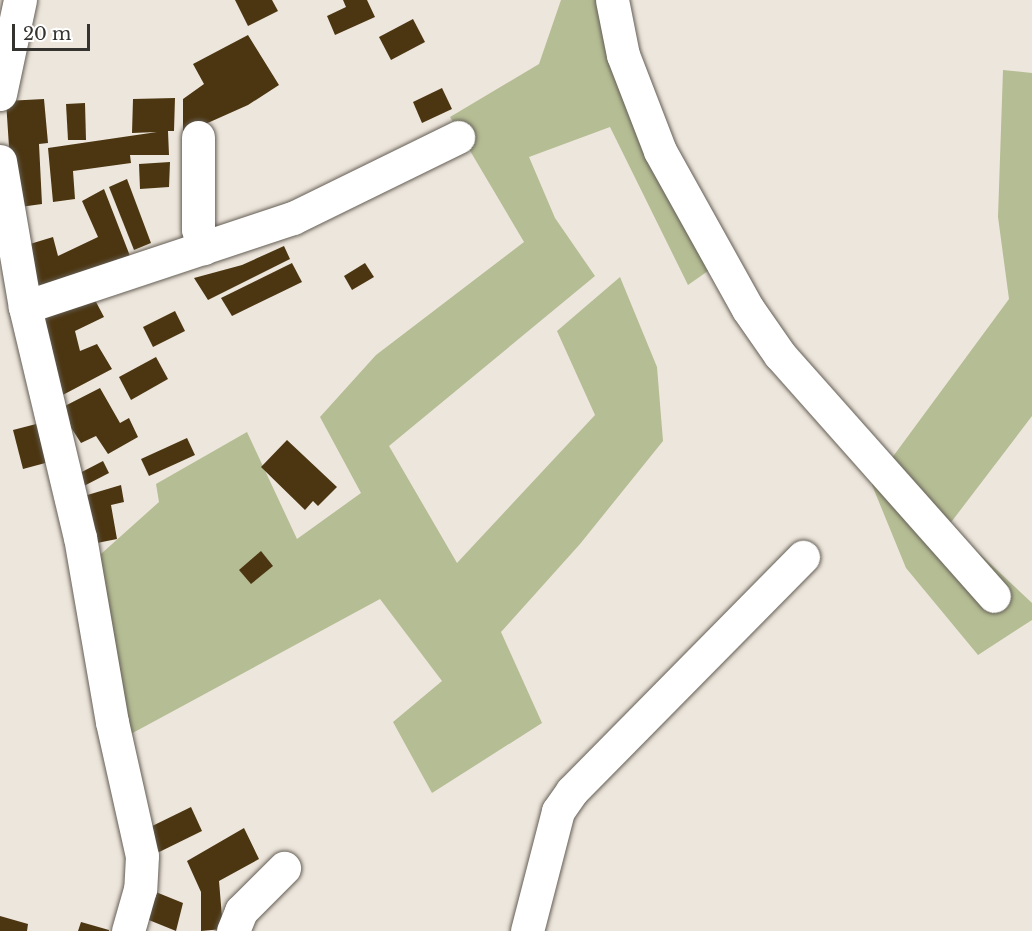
<!DOCTYPE html>
<html>
<head>
<meta charset="utf-8">
<style>
	body { margin:0 }
	#map { position:relative; width:1032px; height:931px; overflow:hidden; background:#ede6dc; font-family:"Libre Baskerville",serif }
	div>[style] { position:absolute }
	.green>* { inset:0; background:#b5bd94 }
	.building>* { inset:0; background:#4c3611 }
	.roads { filter:drop-shadow(0 0 2px #645e55) drop-shadow(0 0 2px #645e55) }
	.minor>* { height:33px; margin:-16.5px; padding:0 16.5px; transform-origin:16.5px; border-radius:16.5px; background:#fff }
	span { translate:-50% -50%; white-space:nowrap; text-align:center; line-height:1.15; -webkit-text-stroke:6px #fff; paint-order:stroke }
	.scale { position:absolute; left:12px; top:24px; width:78px; height:27px; box-sizing:border-box; border:3px solid #35332f; border-top:0; padding-left:8px; font-size:18px; line-height:21px; white-space:nowrap; color:#35332f; -webkit-text-stroke:4px #fff; paint-order:stroke }
</style>
</head>
<body>
<div id="map">
	<div class="green">
		<div style="clip-path:polygon(561px 0,616px 0,641px 100px,725px 259px,688px 285px,610px 127px,529px 157px,555px 218px,595px 276px,389px 446px,457px 563px,595px 415px,557px 331px,620px 277px,657px 367px,663px 441px,580px 544px,501px 632px,542px 723px,432px 793px,393px 722px,442px 681px,380px 599px,116px 742px,92px 562px,159px 502px,156px 484px,247px 432px,297px 539px,361px 493px,320px 417px,376px 355px,524px 242px,450px 117px,539px 64px)"></div>
		<div style="clip-path:polygon(1003px 70px,1032px 73px,1032px 416px,949px 525px,1032px 603px,1032px 620px,978px 655px,906px 568px,872px 485px,1009px 299px,998px 217px)"></div>
	</div>
	<div class="building">
		<div style="clip-path:polygon(235px 0,272px 0,278px 11px,248px 26px)"></div>
		<div style="clip-path:polygon(343px 0,367px 0,375px 17px,335px 35px,327px 16px,346px 7px)"></div>
		<div style="clip-path:polygon(413px 19px,425px 42px,391px 60px,379px 37px)"></div>
		<div style="clip-path:polygon(248px 35px,279px 85px,248px 105px,183px 134px,183px 99px,204px 84px,193px 64px)"></div>
		<div style="clip-path:polygon(442px 88px,452px 109px,422px 123px,413px 102px)"></div>
		<div style="clip-path:polygon(175px 98px,174px 131px,168px 131px,169px 155px,130px 155px,131px 163px,73px 171px,75px 199px,53px 202px,48px 148px,157px 132px,132px 133px,133px 99px)"></div>
		<div style="clip-path:polygon(44px 99px,48px 143px,39px 144px,42px 204px,13px 208px,6px 101px)"></div>
		<div style="clip-path:polygon(85px 103px,86px 140px,68px 140px,66px 104px)"></div>
		<div style="clip-path:polygon(170px 162px,169px 187px,140px 189px,139px 164px)"></div>
		<div style="clip-path:polygon(127px 179px,151px 243px,134px 250px,109px 187px)"></div>
		<div style="clip-path:polygon(104px 189px,130px 256px,43px 297px,32px 269px,30px 244px,53px 237px,58px 256px,98px 237px,82px 201px)"></div>
		<div style="clip-path:polygon(284px 246px,290px 259px,208px 300px,194px 278px,242px 265px)"></div>
		<div style="clip-path:polygon(292px 263px,302px 282px,232px 316px,221px 298px)"></div>
		<div style="clip-path:polygon(365px 263px,374px 277px,352px 290px,344px 276px)"></div>
		<div style="clip-path:polygon(95px 300px,104px 317px,75px 331px,80px 351px,97px 344px,112px 369px,57px 398px,39px 319px)"></div>
		<div style="clip-path:polygon(175px 311px,185px 331px,153px 347px,143px 327px)"></div>
		<div style="clip-path:polygon(156px 357px,168px 379px,131px 400px,119px 377px)"></div>
		<div style="clip-path:polygon(100px 388px,120px 423px,129px 418px,138px 437px,108px 454px,96px 436px,81px 443px,59px 409px)"></div>
		<div style="clip-path:polygon(40px 423px,49px 462px,23px 469px,13px 430px)"></div>
		<div style="clip-path:polygon(187px 438px,195px 455px,149px 476px,141px 459px)"></div>
		<div style="clip-path:polygon(287px 440px,337px 487px,318px 506px,313px 501px,305px 510px,261px 467px)"></div>
		<div style="clip-path:polygon(103px 461px,109px 473px,82px 487px,76px 475px)"></div>
		<div style="clip-path:polygon(121px 485px,124px 502px,111px 505px,117px 539px,92px 544px,84px 496px)"></div>
		<div style="clip-path:polygon(261px 551px,273px 566px,251px 584px,239px 570px)"></div>
		<div style="clip-path:polygon(191px 807px,202px 831px,149px 857px,142px 831px)"></div>
		<div style="clip-path:polygon(244px 828px,259px 859px,219px 881px,223px 929px,201px 931px,201px 892px,187px 861px)"></div>
		<div style="clip-path:polygon(146px 888px,183px 903px,176px 931px,139px 916px)"></div>
		<div style="clip-path:polygon(0 916px,28px 924px,27px 931px,0 931px)"></div>
		<div style="clip-path:polygon(81px 922px,109px 930px,109px 931px,78px 931px)"></div>
	</div>
	<div class="roads">
		<div class="minor">
			<div style="left:612px;top:0;width:56px;rotate:78.7deg"></div>
			<div style="left:623px;top:55px;width:103px;rotate:68.9deg"></div>
			<div style="left:660px;top:151px;width:181px;rotate:60.9deg"></div>
			<div style="left:748px;top:309px;width:56px;rotate:55.2deg"></div>
			<div style="left:780px;top:355px;width:322px;rotate:48.4deg"></div>
			<div style="left:0;top:94px;width:96px;rotate:-78deg"></div>
			<div style="left:198px;top:137px;width:92px;rotate:90deg"></div>
			<div style="left:198px;top:229px;width:20px;rotate:75deg"></div>
			<div style="left:0;top:161px;width:148px;rotate:80.3deg"></div>
			<div style="left:25px;top:307px;width:236px;rotate:76.6deg"></div>
			<div style="left:80px;top:537px;width:188px;rotate:80.2deg"></div>
			<div style="left:112px;top:722px;width:137px;rotate:77.4deg"></div>
			<div style="left:142px;top:856px;width:33px;rotate:93deg"></div>
			<div style="left:140px;top:889px;width:44px;rotate:105.9deg"></div>
			<div style="left:25px;top:307px;width:282px;rotate:-18.4deg"></div>
			<div style="left:293px;top:218px;width:184px;rotate:-26.1deg"></div>
			<div style="left:233px;top:931px;width:22px;rotate:-68deg"></div>
			<div style="left:241px;top:911px;width:61px;rotate:-45deg"></div>
			<div style="left:527px;top:931px;width:124px;rotate:-75.5deg"></div>
			<div style="left:558px;top:811px;width:24px;rotate:-55deg"></div>
			<div style="left:572px;top:791px;width:329px;rotate:-45.4deg"></div>
		</div>
	</div>
	<div class="scale">20 m</div>
</div>
</body>
</html>
